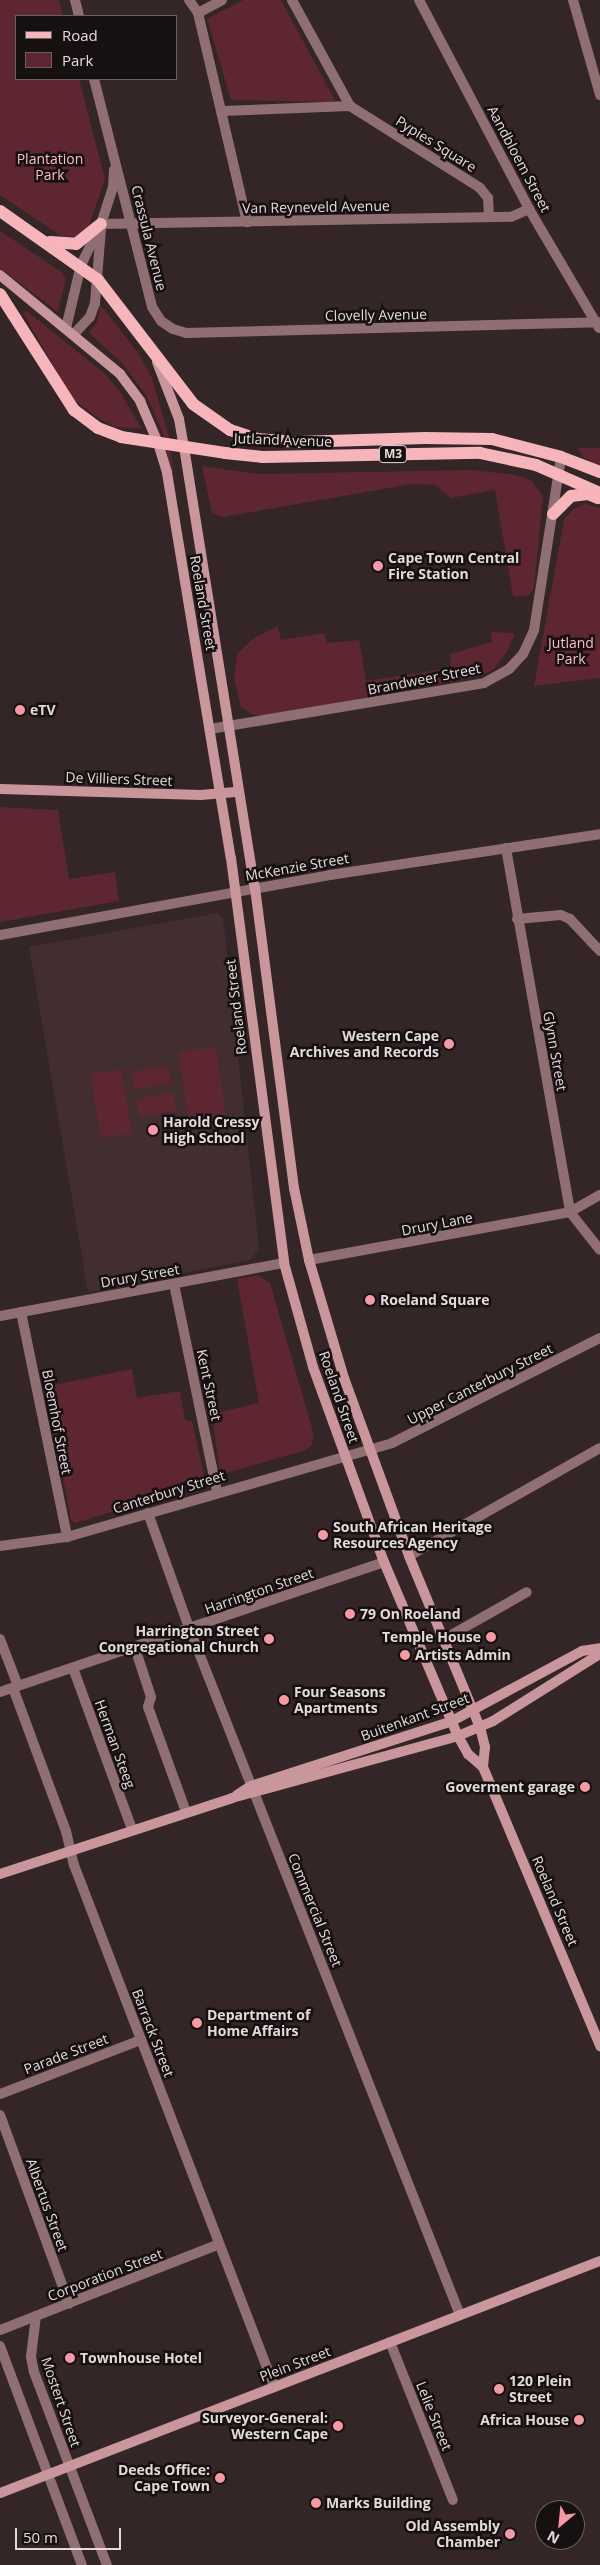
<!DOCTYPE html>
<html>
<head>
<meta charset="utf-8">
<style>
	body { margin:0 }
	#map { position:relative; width:600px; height:2565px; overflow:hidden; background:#342527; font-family:"Open Sans",sans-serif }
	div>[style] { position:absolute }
	.built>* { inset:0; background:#422e2f }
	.green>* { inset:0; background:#5d2630 }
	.street>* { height:10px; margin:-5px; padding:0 5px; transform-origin:5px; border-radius:5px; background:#8f6f72 }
	.secondary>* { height:10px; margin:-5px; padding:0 5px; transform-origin:5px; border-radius:5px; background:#c9969c }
	.primary>* { height:12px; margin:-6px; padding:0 6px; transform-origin:6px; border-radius:6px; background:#f6b4bb }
	.primary-bridge>* { height:12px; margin:-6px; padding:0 6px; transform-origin:6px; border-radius:6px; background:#f6b4bb }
	.dots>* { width:14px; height:14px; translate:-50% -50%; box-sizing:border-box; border:2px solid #171011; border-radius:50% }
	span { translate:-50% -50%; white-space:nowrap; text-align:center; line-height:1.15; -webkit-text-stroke:5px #171011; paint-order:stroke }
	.shield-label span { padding:1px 4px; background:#171011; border:1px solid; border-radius:4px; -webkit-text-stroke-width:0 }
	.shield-label { font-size:12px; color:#e3d9da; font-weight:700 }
	.street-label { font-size:14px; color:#e3d9da }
	.park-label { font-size:14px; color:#fcbdc4 }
	.poi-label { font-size:14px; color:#e3d9da; font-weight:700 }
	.left { translate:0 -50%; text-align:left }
	.right { translate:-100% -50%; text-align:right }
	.legend { position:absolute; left:15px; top:15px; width:162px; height:65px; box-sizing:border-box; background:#171011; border:1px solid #696061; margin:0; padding:6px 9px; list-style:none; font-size:15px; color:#e3d9da }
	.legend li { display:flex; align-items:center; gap:10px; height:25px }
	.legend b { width:25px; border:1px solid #696061 }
	.north { position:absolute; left:535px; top:2500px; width:50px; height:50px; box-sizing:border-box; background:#171011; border:1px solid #696061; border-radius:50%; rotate:208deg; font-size:14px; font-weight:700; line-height:20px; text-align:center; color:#e3d9da }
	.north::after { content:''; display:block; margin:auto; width:18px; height:22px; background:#f49aa6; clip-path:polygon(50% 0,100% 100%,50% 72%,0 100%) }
	.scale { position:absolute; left:15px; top:2528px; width:106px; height:22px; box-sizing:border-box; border:2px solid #e3d9da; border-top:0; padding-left:6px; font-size:15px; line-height:18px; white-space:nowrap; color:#e3d9da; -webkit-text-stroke:4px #171011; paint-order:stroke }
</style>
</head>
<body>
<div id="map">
	<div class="built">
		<div style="clip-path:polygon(217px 913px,223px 918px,259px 1249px,250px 1260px,88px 1292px,29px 947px)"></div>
	</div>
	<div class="green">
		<div style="clip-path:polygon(0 0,59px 0,63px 16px,16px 16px,16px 79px,79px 79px,105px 179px,88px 229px,78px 238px,61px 236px,0 195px)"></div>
		<div style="clip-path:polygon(243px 0,281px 0,334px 98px,333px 102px,231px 100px,207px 19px)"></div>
		<div style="clip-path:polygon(0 231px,60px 271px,66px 279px,58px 312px,0 268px)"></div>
		<div style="clip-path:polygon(100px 304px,138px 353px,152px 378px,169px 437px,176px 497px,162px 431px,146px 395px,122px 363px,89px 333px,98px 320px)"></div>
		<div style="clip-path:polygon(27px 311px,105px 374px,119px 390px,142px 429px,115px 427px,95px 416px,72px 398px,23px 313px)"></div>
		<div style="clip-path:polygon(578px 448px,600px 448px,600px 466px,584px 458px)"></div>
		<div style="clip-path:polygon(202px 466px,258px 474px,472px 470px,517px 475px,532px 481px,543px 496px,534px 588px,528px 596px,513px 596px,495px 490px,451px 498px,435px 485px,412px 484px,223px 517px,212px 513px)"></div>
		<div style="clip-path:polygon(585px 504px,600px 508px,600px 678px,534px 686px,564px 519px,573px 509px)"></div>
		<div style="clip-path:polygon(278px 626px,281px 640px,324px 633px,327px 643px,359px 640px,366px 681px,451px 668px,450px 654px,492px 642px,491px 632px,515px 633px,507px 652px,493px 670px,476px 677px,266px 716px,251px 714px,241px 707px,234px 679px,237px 654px,254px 638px)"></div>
		<div style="clip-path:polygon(0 807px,58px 810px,69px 879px,115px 872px,119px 901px,0 922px)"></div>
		<div style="clip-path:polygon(216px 1047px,226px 1116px,189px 1121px,178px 1052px)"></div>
		<div style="clip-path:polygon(168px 1065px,171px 1083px,134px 1090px,131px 1072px)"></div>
		<div style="clip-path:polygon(121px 1069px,132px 1133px,101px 1138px,90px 1074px)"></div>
		<div style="clip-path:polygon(173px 1092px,176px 1111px,139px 1117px,136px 1099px)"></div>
		<div style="clip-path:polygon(258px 1275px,270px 1283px,314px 1435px,312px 1444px,306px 1450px,220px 1475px,212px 1414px,259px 1403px,237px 1279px)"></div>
		<div style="clip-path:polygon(132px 1369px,137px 1398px,180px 1391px,185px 1420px,192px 1421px,205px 1479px,194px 1486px,76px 1523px,71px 1520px,55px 1435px,60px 1415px,54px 1385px)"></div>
	</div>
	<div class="street">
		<div style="left:75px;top:0;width:16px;rotate:76deg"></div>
		<div style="left:189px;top:0;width:16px;rotate:55deg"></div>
		<div style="left:198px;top:13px;width:215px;rotate:76.8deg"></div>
		<div style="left:292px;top:0;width:121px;rotate:61.3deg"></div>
		<div style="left:350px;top:106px;width:154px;rotate:32.2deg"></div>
		<div style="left:480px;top:188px;width:13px;rotate:51deg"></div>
		<div style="left:488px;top:198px;width:19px;rotate:87deg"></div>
		<div style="left:419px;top:0;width:236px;rotate:62.2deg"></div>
		<div style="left:529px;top:209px;width:138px;rotate:59.5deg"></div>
		<div style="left:573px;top:0;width:99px;rotate:74.1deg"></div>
		<div style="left:198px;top:13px;width:27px;rotate:-28deg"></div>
		<div style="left:94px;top:79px;width:235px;rotate:75.7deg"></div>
		<div style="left:152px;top:307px;width:17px;rotate:57deg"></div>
		<div style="left:161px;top:321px;width:14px;rotate:34deg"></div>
		<div style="left:173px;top:329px;width:14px;rotate:17deg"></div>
		<div style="left:186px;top:333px;width:414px;rotate:-1.5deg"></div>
		<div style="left:221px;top:111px;width:129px;rotate:-2.2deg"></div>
		<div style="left:101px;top:224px;width:410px;rotate:-1deg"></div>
		<div style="left:511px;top:217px;width:20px;rotate:-24deg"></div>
		<div style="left:66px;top:328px;width:65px;rotate:-76.6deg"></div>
		<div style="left:81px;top:265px;width:46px;rotate:-64deg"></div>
		<div style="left:101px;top:224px;width:38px;rotate:-72deg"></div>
		<div style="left:113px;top:188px;width:18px;rotate:-87deg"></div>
		<div style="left:74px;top:334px;width:23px;rotate:-47deg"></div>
		<div style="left:90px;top:317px;width:15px;rotate:-70deg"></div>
		<div style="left:95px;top:303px;width:75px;rotate:-85.4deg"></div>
		<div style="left:210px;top:729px;width:278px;rotate:-9.5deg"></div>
		<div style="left:484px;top:683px;width:29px;rotate:-29deg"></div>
		<div style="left:509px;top:669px;width:21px;rotate:-47deg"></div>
		<div style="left:523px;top:654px;width:26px;rotate:-65deg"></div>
		<div style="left:534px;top:630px;width:175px;rotate:-81.1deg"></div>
		<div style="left:506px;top:848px;width:370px;rotate:80deg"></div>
		<div style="left:570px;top:1212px;width:48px;rotate:51.7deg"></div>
		<div style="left:517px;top:919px;width:44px;rotate:-5.2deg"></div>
		<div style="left:561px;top:915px;width:10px;rotate:24deg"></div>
		<div style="left:570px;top:919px;width:44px;rotate:46.8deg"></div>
		<div style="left:0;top:935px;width:335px;rotate:-10.3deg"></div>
		<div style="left:330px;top:875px;width:273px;rotate:-8.6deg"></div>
		<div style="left:309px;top:1260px;width:265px;rotate:-10.4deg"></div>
		<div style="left:570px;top:1212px;width:34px;rotate:-30deg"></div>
		<div style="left:174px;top:1284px;width:212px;rotate:78.3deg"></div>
		<div style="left:21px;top:1312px;width:230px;rotate:78.4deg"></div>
		<div style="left:0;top:1316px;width:289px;rotate:-10.6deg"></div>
		<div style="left:148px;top:1513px;width:124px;rotate:70.3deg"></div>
		<div style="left:190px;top:1630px;width:736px;rotate:68.49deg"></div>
		<div style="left:0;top:1546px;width:68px;rotate:-7.7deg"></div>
		<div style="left:67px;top:1537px;width:338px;rotate:-16.1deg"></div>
		<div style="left:392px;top:1443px;width:233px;rotate:-26.8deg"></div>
		<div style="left:409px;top:1556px;width:219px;rotate:-29.5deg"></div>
		<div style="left:0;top:1639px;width:50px;rotate:69deg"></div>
		<div style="left:444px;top:1639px;width:95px;rotate:-29.5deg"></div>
		<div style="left:135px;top:1648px;width:52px;rotate:71.9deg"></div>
		<div style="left:151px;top:1697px;width:10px;rotate:107deg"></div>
		<div style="left:148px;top:1707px;width:112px;rotate:70.1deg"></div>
		<div style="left:73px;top:1668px;width:171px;rotate:69.9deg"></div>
		<div style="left:13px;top:1688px;width:153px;rotate:69.7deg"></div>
		<div style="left:66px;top:1831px;width:35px;rotate:77deg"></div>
		<div style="left:74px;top:1865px;width:558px;rotate:69deg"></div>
		<div style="left:0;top:1692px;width:405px;rotate:-18.7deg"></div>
		<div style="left:0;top:2094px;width:151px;rotate:-21deg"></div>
		<div style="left:0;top:2115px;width:201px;rotate:69.9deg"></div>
		<div style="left:36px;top:2316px;width:41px;rotate:97deg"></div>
		<div style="left:31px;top:2357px;width:15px;rotate:79deg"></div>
		<div style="left:34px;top:2372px;width:206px;rotate:69.3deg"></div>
		<div style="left:0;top:2330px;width:235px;rotate:-21.4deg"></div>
		<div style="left:390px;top:2342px;width:170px;rotate:68.3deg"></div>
		<div style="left:0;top:2346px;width:234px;rotate:69.5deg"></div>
	</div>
	<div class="secondary">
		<div style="left:0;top:275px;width:156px;rotate:39.5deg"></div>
		<div style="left:120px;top:374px;width:34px;rotate:53deg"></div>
		<div style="left:140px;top:401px;width:46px;rotate:66.8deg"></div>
		<div style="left:158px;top:443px;width:31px;rotate:73deg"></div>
		<div style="left:167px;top:473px;width:390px;rotate:80.6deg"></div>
		<div style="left:231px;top:858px;width:408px;rotate:82.5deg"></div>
		<div style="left:284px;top:1263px;width:108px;rotate:74.4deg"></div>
		<div style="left:313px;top:1367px;width:208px;rotate:70deg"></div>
		<div style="left:384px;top:1562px;width:189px;rotate:67deg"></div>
		<div style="left:458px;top:1736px;width:21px;rotate:61deg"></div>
		<div style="left:468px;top:1754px;width:20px;rotate:41deg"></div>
		<div style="left:483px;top:1767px;width:303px;rotate:67.2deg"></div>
		<div style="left:157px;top:362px;width:61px;rotate:68.9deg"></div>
		<div style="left:179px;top:419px;width:28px;rotate:80deg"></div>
		<div style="left:184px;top:447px;width:447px;rotate:80.9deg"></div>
		<div style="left:255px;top:888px;width:303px;rotate:82.6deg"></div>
		<div style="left:294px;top:1188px;width:74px;rotate:78.2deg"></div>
		<div style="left:309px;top:1260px;width:123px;rotate:73.5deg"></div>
		<div style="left:344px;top:1378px;width:189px;rotate:69.9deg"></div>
		<div style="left:409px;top:1556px;width:185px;rotate:67.5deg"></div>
		<div style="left:480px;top:1727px;width:21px;rotate:76deg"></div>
		<div style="left:485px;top:1747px;width:20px;rotate:96deg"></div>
		<div style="left:0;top:789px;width:201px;rotate:1.7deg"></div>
		<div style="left:201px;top:795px;width:37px;rotate:-5deg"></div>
		<div style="left:237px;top:1795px;width:17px;rotate:-33deg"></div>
		<div style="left:251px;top:1786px;width:211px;rotate:-17.9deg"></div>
		<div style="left:452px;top:1721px;width:148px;rotate:-28.3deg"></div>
		<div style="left:582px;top:1651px;width:18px;rotate:-9deg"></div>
		<div style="left:0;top:1874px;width:244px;rotate:-18.1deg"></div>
		<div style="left:232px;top:1798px;width:234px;rotate:-15.3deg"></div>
		<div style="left:458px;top:1736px;width:38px;rotate:-23deg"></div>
		<div style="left:493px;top:1721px;width:126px;rotate:-32.1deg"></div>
		<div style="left:0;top:2493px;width:643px;rotate:-21.14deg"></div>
	</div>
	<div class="primary">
		<div style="left:0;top:211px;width:120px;rotate:35.1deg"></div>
		<div style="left:98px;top:280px;width:156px;rotate:52.5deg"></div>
		<div style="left:193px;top:404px;width:45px;rotate:35.1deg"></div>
		<div style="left:230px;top:430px;width:28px;rotate:18deg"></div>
		<div style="left:257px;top:439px;width:40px;rotate:4.3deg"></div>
		<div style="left:297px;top:442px;width:128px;rotate:-1.8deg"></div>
		<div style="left:425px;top:438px;width:67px;rotate:0.9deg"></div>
		<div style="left:492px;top:439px;width:71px;rotate:14.6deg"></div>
		<div style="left:561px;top:457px;width:42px;rotate:21deg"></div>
		<div style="left:50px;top:242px;width:26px;rotate:4deg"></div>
		<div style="left:76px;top:244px;width:32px;rotate:-39deg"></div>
		<div style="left:0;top:294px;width:138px;rotate:57.5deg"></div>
		<div style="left:74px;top:410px;width:30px;rotate:37deg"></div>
		<div style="left:98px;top:428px;width:25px;rotate:21deg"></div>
		<div style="left:225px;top:453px;width:38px;rotate:6deg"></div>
		<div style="left:263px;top:457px;width:217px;rotate:-1.1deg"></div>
		<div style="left:480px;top:453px;width:57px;rotate:12.1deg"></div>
		<div style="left:536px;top:465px;width:70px;rotate:23.6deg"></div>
		<div style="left:553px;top:514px;width:25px;rotate:-45deg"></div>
		<div style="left:571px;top:496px;width:17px;rotate:-7deg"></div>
		<div style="left:588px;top:494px;width:11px;rotate:22deg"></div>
	</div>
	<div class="primary-bridge">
		<div style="left:121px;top:437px;width:105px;rotate:8.7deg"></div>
	</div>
	<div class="dots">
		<div style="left:378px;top:566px;background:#f49aa6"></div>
		<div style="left:20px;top:710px;background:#f49aa6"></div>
		<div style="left:449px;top:1044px;background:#f49aa6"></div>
		<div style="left:153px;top:1130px;background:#f49aa6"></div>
		<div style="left:370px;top:1300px;background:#f49aa6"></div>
		<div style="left:323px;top:1535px;background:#f49aa6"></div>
		<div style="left:350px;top:1614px;background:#f49aa6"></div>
		<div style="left:491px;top:1637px;background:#f49aa6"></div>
		<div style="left:269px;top:1639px;background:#f49aa6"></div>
		<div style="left:405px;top:1655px;background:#f49aa6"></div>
		<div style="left:284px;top:1700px;background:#f49aa6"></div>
		<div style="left:585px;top:1787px;background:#f49aa6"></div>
		<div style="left:197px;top:2023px;background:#f49aa6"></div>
		<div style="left:70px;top:2358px;background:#f49aa6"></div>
		<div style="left:499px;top:2389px;background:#f49aa6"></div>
		<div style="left:579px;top:2420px;background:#f49aa6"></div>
		<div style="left:338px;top:2426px;background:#f49aa6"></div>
		<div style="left:220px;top:2478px;background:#f49aa6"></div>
		<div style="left:316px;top:2503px;background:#f49aa6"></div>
		<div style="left:510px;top:2534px;background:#f49aa6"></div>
	</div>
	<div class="shield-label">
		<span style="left:393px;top:454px">M3</span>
	</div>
	<div class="street-label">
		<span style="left:436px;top:144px;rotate:32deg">Pypies Square</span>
		<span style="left:519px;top:159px;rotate:62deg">Aandbloem Street</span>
		<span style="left:316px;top:207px;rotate:-1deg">Van Reyneveld Avenue</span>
		<span style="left:149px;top:238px;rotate:76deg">Crassula Avenue</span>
		<span style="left:376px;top:315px;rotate:-1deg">Clovelly Avenue</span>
		<span style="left:283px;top:440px;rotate:2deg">Jutland Avenue</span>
		<span style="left:203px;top:603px;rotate:80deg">Roeland Street</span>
		<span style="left:424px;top:679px;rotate:-11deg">Brandweer Street</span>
		<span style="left:119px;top:779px;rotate:2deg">De Villiers Street</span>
		<span style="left:297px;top:867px;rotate:-10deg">McKenzie Street</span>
		<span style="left:236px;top:1007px;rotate:-97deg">Roeland Street</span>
		<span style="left:555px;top:1051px;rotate:80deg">Glynn Street</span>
		<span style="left:437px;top:1224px;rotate:-11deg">Drury Lane</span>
		<span style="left:140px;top:1276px;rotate:-10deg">Drury Street</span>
		<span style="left:480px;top:1384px;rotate:-27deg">Upper Canterbury Street</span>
		<span style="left:209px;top:1385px;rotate:78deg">Kent Street</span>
		<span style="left:339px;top:1397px;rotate:71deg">Roeland Street</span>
		<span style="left:57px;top:1422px;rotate:79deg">Bloemhof Street</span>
		<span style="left:169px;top:1492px;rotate:-17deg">Canterbury Street</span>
		<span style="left:259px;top:1591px;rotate:-19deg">Harrington Street</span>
		<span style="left:415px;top:1717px;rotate:-20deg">Buitenkant Street</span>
		<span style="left:115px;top:1744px;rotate:70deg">Herman Steeg</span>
		<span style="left:555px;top:1901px;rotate:67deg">Roeland Street</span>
		<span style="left:315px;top:1910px;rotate:68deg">Commercial Street</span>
		<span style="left:153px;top:2033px;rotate:69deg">Barrack Street</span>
		<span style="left:66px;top:2054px;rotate:-21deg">Parade Street</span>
		<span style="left:47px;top:2205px;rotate:70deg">Albertus Street</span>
		<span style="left:105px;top:2275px;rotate:-21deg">Corporation Street</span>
		<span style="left:295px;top:2364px;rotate:-21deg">Plein Street</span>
		<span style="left:61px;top:2402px;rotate:71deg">Mostert Street</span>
		<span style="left:434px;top:2416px;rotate:68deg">Lelie Street</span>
	</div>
	<div class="park-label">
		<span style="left:50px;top:167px">Plantation<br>Park</span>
		<span style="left:571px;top:651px">Jutland<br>Park</span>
	</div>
	<div class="poi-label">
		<span class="left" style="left:388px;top:566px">Cape Town Central<br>Fire Station</span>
		<span class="left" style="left:30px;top:710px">eTV</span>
		<span class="right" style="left:439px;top:1044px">Western Cape<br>Archives and Records</span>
		<span class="left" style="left:163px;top:1130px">Harold Cressy<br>High School</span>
		<span class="left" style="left:380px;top:1300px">Roeland Square</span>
		<span class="left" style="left:333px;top:1535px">South African Heritage<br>Resources Agency</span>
		<span class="left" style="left:360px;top:1614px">79 On Roeland</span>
		<span class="right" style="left:259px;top:1639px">Harrington Street<br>Congregational Church</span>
		<span class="right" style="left:481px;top:1637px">Temple House</span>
		<span class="left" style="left:415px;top:1655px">Artists Admin</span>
		<span class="left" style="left:294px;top:1700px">Four Seasons<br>Apartments</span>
		<span class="right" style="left:575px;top:1787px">Goverment garage</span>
		<span class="left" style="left:207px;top:2023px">Department of<br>Home Affairs</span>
		<span class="left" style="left:80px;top:2358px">Townhouse Hotel</span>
		<span class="left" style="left:509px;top:2389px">120 Plein<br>Street</span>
		<span class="right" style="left:328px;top:2426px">Surveyor-General:<br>Western Cape</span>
		<span class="right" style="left:569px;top:2420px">Africa House</span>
		<span class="right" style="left:210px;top:2478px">Deeds Office:<br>Cape Town</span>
		<span class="left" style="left:326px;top:2503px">Marks Building</span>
		<span class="right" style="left:500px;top:2534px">Old Assembly<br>Chamber</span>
	</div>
	<ul class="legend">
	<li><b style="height:6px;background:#f6b4bb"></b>Road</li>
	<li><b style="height:14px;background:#5d2630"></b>Park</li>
	</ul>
	<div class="north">N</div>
	<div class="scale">50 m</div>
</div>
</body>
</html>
